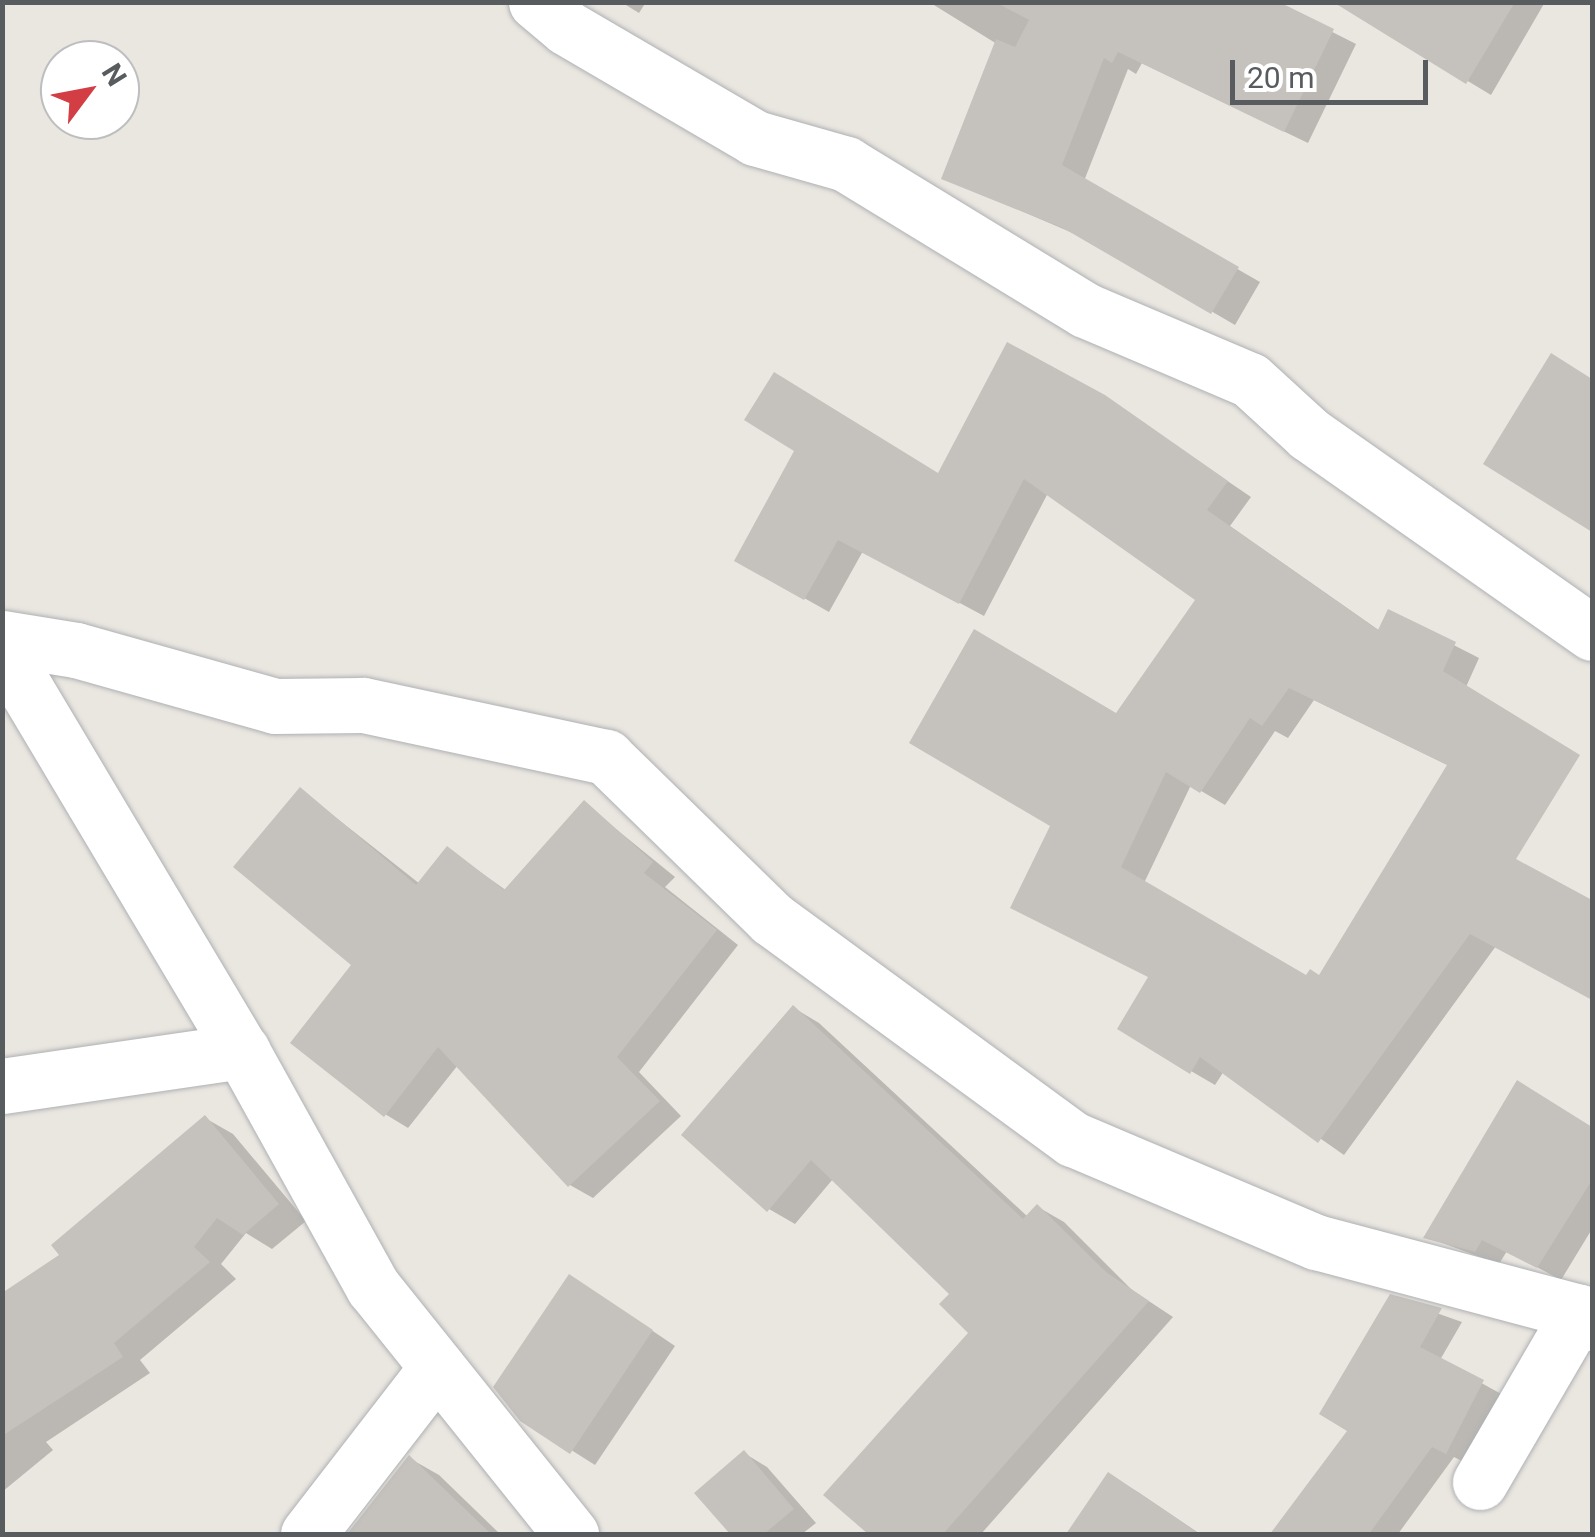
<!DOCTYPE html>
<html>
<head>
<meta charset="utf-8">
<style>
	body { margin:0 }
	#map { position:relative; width:1595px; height:1537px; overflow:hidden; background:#eae6e0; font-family:Roboto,sans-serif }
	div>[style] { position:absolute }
	.shadow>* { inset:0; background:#0003 }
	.building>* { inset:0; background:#c5c1bd }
	.roads { filter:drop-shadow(0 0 2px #aeb1b4) drop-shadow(0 0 2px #aeb1b4) }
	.minor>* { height:55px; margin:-27.5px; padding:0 27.5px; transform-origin:27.5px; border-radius:27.5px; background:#fff }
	span { translate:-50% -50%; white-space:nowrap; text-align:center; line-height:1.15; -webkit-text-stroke:8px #fff; paint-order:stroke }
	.frame { position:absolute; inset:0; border:5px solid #595c5f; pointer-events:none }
	.north { position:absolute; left:40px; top:40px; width:100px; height:100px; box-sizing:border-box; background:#fff; border:2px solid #bdbebf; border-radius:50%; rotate:58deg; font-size:28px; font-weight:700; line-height:40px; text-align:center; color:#595c5f }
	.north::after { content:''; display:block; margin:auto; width:35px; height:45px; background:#d23e44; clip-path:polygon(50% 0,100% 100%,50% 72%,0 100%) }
	.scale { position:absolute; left:1230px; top:60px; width:198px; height:45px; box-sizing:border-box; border:5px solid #595c5f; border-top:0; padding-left:12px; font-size:30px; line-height:35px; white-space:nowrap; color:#595c5f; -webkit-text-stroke:8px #fff; paint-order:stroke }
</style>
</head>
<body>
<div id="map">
	<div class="shadow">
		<div style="clip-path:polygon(621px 2px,646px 2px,639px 13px)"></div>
		<div style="clip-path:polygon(929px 2px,1273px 2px,1356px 44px,1308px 143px,1142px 63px,1136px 74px,1128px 69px,1084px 181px,1260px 282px,1235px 325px,1089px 240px,944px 178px,997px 44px)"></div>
		<div style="clip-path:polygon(1381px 2px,1545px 2px,1491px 95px,1370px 22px)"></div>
		<div style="clip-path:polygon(1551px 356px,1592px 380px,1592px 529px,1487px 463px)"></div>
		<div style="clip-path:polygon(1104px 397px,1251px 497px,1230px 526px,1380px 631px,1389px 612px,1479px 658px,1466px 687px,1499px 790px,1314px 700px,1288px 738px,1275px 731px,1225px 805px,1191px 785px,1144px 883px,1307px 978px,1321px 978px,1509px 858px,1592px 903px,1592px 999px,1496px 946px,1344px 1155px,1224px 1071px,1215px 1085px,1191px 1071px,1150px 977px,1038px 921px,1117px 716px,1199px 600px,1048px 493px,984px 616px,863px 551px,829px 612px,737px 560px,939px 476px)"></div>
		<div style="clip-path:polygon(301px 790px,420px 884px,448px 849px,507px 891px,584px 803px,675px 877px,665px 887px,738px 945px,639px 1072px,681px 1116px,593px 1198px,570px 1185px,458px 1065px,408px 1128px,385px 1114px,354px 965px)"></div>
		<div style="clip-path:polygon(794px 1008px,819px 1023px,1028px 1217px,1038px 1207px,1064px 1222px,1132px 1290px,1173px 1317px,981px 1534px,872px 1534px,826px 1494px,972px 1333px,952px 1293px,833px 1179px,795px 1224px,769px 1209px)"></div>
		<div style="clip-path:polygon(1541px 1097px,1592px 1129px,1592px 1229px,1561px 1280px,1507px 1251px,1499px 1264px,1426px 1237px)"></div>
		<div style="clip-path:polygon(205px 1118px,233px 1134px,306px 1221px,272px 1249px,246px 1233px,221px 1264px,236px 1279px,140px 1360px,150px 1373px,46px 1442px,53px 1450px,2px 1492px,2px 1296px,63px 1256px)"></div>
		<div style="clip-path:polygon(592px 1290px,675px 1346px,595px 1465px,522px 1419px)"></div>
		<div style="clip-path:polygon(1391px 1297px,1462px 1322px,1440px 1360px,1503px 1395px,1468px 1464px,1454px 1457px,1398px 1534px,1280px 1534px,1276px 1531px,1351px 1430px)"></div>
		<div style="clip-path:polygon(744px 1453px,767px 1467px,816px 1523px,802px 1534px,733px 1534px,697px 1493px)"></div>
		<div style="clip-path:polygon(409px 1458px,439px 1475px,500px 1534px,350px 1534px)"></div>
		<div style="clip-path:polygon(1109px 1475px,1138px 1492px,1200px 1534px,1069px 1534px)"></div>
	</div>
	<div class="building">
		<div style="clip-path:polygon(995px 2px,1279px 2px,1334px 29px,1284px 132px,1118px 52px,1112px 63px,1104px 58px,1062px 165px,1239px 267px,1211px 314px,1063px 228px,941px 179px,996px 39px,1015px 47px,1029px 20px)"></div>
		<div style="clip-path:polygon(1333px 2px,1515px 2px,1466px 84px)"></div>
		<div style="clip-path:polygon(evenodd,1007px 342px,1105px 395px,1228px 481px,1207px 510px,1378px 630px,1388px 609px,1456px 642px,1443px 671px,1580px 755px,1516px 859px,1592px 900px,1592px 1000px,1470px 934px,1318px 1143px,1200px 1057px,1190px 1074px,1117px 1029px,1148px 977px,1010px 908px,1050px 826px,909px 743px,974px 629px,1116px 713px,1195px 600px,1024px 479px,959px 604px,838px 540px,804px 600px,734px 561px,794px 451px,744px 420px,774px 372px,938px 473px,1007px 342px,1289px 688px,1447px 765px,1319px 975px,1310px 969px,1306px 975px,1121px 867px,1166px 772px,1200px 793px,1250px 718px,1262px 726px,1289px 688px)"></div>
		<div style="clip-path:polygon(1551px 353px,1592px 379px,1592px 532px,1483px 464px)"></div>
		<div style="clip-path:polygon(300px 787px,416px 885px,447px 846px,504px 890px,584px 800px,653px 862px,644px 873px,717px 930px,617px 1057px,660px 1101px,568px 1187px,438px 1047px,384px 1117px,290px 1043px,351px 965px,233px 867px)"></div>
		<div style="clip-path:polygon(793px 1005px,1023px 1219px,1037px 1204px,1106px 1272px,1149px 1301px,943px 1534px,868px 1534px,823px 1495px,968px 1333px,939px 1304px,949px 1294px,811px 1160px,767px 1212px,681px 1135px)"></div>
		<div style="clip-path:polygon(1517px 1080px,1592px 1127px,1592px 1180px,1537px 1268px,1482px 1240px,1475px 1252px,1423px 1238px)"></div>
		<div style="clip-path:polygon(205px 1115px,279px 1204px,243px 1235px,217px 1218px,194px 1247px,210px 1262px,114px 1343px,123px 1357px,2px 1436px,2px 1293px,59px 1255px,51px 1245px)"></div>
		<div style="clip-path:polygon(569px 1274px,653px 1330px,570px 1454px,520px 1421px,493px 1387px)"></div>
		<div style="clip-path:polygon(1390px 1294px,1442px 1308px,1420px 1347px,1484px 1380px,1446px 1454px,1432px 1447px,1369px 1534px,1270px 1534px,1347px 1431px,1319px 1414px)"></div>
		<div style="clip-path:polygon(744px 1450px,794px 1509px,764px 1534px,730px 1534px,694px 1493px)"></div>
		<div style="clip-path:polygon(409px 1455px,491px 1534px,347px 1534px)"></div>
		<div style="clip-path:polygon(1108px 1472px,1200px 1534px,1066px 1534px)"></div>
	</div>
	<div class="roads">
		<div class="minor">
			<div style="left:536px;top:2px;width:40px;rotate:40deg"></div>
			<div style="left:567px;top:28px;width:218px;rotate:30.3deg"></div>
			<div style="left:755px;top:138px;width:95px;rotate:15.9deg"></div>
			<div style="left:846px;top:164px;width:280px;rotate:31.4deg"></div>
			<div style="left:1085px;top:310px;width:179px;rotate:23deg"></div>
			<div style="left:1250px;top:380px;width:80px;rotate:42.5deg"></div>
			<div style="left:1309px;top:434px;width:346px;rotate:35.1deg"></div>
			<div style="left:2px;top:638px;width:75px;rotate:9.2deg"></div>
			<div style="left:76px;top:650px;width:207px;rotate:15.7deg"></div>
			<div style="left:275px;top:706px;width:88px;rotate:-0.7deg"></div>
			<div style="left:363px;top:705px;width:249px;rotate:12.1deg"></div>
			<div style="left:606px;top:757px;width:232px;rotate:44.3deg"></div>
			<div style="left:772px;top:919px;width:373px;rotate:36.2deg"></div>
			<div style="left:1073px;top:1139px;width:264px;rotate:23deg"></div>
			<div style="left:1316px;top:1242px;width:272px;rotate:14.9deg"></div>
			<div style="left:1579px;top:1312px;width:17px;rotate:40deg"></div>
			<div style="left:2px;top:649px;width:468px;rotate:59.2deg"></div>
			<div style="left:242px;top:1051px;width:270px;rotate:61deg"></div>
			<div style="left:373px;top:1287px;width:317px;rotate:51.3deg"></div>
			<div style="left:2px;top:1086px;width:243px;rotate:-8.3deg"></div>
			<div style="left:1480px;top:1482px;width:197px;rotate:-59.8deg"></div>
			<div style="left:308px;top:1534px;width:211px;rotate:-52.3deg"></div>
		</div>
	</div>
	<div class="frame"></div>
	<div class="north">N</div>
	<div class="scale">20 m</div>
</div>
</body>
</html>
